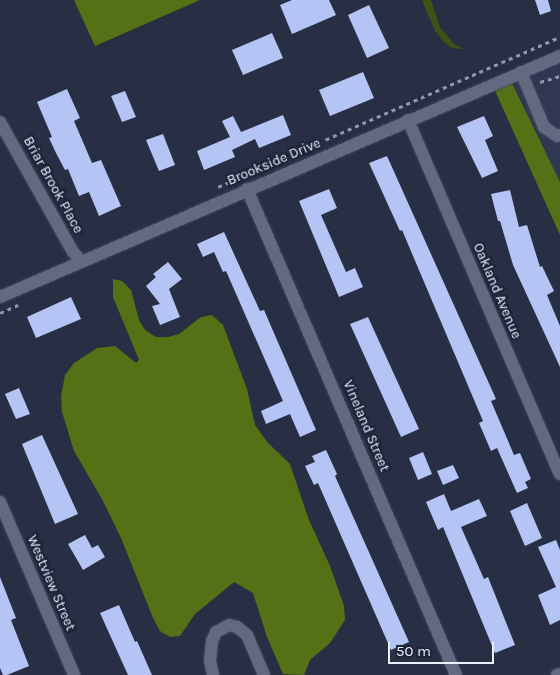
<!DOCTYPE html>
<html>
<head>
<meta charset="utf-8">
<style>
	body { margin:0 }
	#map { position:relative; width:560px; height:675px; overflow:hidden; background:#282f44; font-family:Karla,sans-serif }
	div>[style] { position:absolute }
	.built>* { inset:0; background:#2f3753 }
	.green>* { inset:0; background:#3d5215 }
	.forest>* { inset:0; background:#547115 }
	.building>* { inset:0; background:#b4c4f5 }
	.path>* { height:2.5px; margin-top:-1.25px; transform-origin:0; background:repeating-linear-gradient(90deg,#9197a9 0 4px,transparent 0 8px) }
	.roads { filter:drop-shadow(0 0 1px #454a5d) drop-shadow(0 0 1px #454a5d) }
	.minor>* { height:12px; margin:-6px; padding:0 6px; transform-origin:6px; border-radius:6px; background:#626a82 }
	span { translate:-50% -50%; white-space:nowrap; text-align:center; line-height:1.15; -webkit-text-stroke:5px #1f2539; paint-order:stroke }
	.street-label { font-size:14px; color:#eaeffd }
	.scale { position:absolute; left:388px; top:642px; width:106px; height:22px; box-sizing:border-box; border:2px solid #eaeffd; border-top:0; padding-left:6px; font-size:15px; line-height:18px; white-space:nowrap; color:#eaeffd; -webkit-text-stroke:4px #1f2539; paint-order:stroke }
</style>
</head>
<body>
<div id="map">
	<div class="built">
		<div style="clip-path:polygon(560px 56px,560px 182px,509px 77px)"></div>
	</div>
	<div class="green">
		<div style="clip-path:polygon(422px 0,431px 0,440px 27px,454px 44px,464px 49px,452px 48px,444px 42px,435px 31px)"></div>
	</div>
	<div class="forest">
		<div style="clip-path:polygon(74px 0,200px 0,95px 46px)"></div>
		<div style="clip-path:polygon(509px 77px,560px 182px,560px 235px,492px 84px)"></div>
		<div style="clip-path:polygon(113px 279px,122px 281px,131px 290px,139px 320px,145px 330px,156px 337px,168px 337px,179px 334px,201px 317px,212px 315px,223px 325px,247px 389px,255px 425px,268px 443px,290px 464px,309px 520px,330px 566px,344px 606px,345px 620px,330px 643px,310px 660px,304px 675px,283px 674px,267px 637px,253px 593px,234px 582px,195px 614px,180px 636px,170px 637px,160px 631px,153px 618px,121px 538px,103px 501px,74px 451px,62px 412px,61px 396px,65px 375px,74px 363px,97px 348px,115px 346px,136px 363px,139px 360px,113px 297px)"></div>
	</div>
	<div class="building">
		<div style="clip-path:polygon(292px 0,329px 0,336px 15px,292px 34px,280px 5px)"></div>
		<div style="clip-path:polygon(535px 0,548px 0,551px 11px,540px 15px)"></div>
		<div style="clip-path:polygon(369px 5px,389px 48px,367px 58px,348px 15px)"></div>
		<div style="clip-path:polygon(272px 33px,283px 58px,243px 75px,232px 50px)"></div>
		<div style="clip-path:polygon(363px 72px,374px 98px,330px 116px,319px 90px)"></div>
		<div style="clip-path:polygon(67px 89px,80px 118px,74px 121px,92px 163px,101px 160px,121px 206px,99px 216px,89px 192px,79px 196px,68px 169px,65px 170px,56px 153px,49px 138px,52px 137px,37px 102px)"></div>
		<div style="clip-path:polygon(125px 91px,136px 117px,122px 122px,111px 96px)"></div>
		<div style="clip-path:polygon(283px 115px,291px 135px,259px 148px,255px 139px,232px 150px,235px 157px,204px 170px,197px 151px,230px 137px,222px 121px,233px 116px,241px 132px)"></div>
		<div style="clip-path:polygon(484px 116px,493px 136px,485px 140px,498px 171px,482px 178px,457px 127px)"></div>
		<div style="clip-path:polygon(163px 134px,175px 165px,159px 171px,146px 140px)"></div>
		<div style="clip-path:polygon(387px 156px,496px 399px,491px 401px,514px 455px,520px 453px,531px 479px,525px 482px,528px 488px,517px 493px,497px 448px,491px 451px,479px 423px,483px 421px,402px 230px,400px 231px,369px 163px)"></div>
		<div style="clip-path:polygon(329px 189px,337px 208px,321px 215px,346px 272px,355px 268px,363px 287px,339px 297px,299px 201px)"></div>
		<div style="clip-path:polygon(510px 190px,519px 227px,527px 225px,540px 267px,542px 266px,554px 291px,547px 295px,560px 326px,560px 367px,513px 265px,500px 221px,498px 221px,491px 194px)"></div>
		<div style="clip-path:polygon(224px 232px,260px 311px,264px 310px,316px 430px,300px 437px,290px 414px,266px 424px,261px 411px,283px 401px,226px 271px,223px 272px,214px 252px,203px 257px,197px 244px)"></div>
		<div style="clip-path:polygon(168px 262px,182px 279px,169px 289px,180px 317px,160px 325px,152px 306px,160px 304px,146px 286px,156px 277px,153px 274px)"></div>
		<div style="clip-path:polygon(71px 297px,81px 319px,36px 338px,27px 317px)"></div>
		<div style="clip-path:polygon(368px 317px,419px 429px,401px 437px,350px 324px)"></div>
		<div style="clip-path:polygon(19px 388px,30px 414px,16px 419px,5px 394px)"></div>
		<div style="clip-path:polygon(42px 435px,78px 514px,55px 524px,22px 444px)"></div>
		<div style="clip-path:polygon(326px 450px,337px 474px,335px 476px,409px 642px,391px 650px,318px 483px,314px 485px,305px 466px,315px 462px,312px 456px)"></div>
		<div style="clip-path:polygon(423px 452px,432px 474px,418px 480px,409px 458px)"></div>
		<div style="clip-path:polygon(453px 465px,459px 478px,443px 485px,437px 471px)"></div>
		<div style="clip-path:polygon(444px 494px,451px 511px,479px 499px,487px 516px,461px 527px,484px 579px,488px 577px,515px 645px,495px 653px,443px 527px,438px 530px,426px 502px)"></div>
		<div style="clip-path:polygon(527px 503px,542px 538px,525px 546px,510px 511px)"></div>
		<div style="clip-path:polygon(85px 535px,92px 548px,98px 545px,105px 557px,83px 570px,68px 544px)"></div>
		<div style="clip-path:polygon(556px 540px,560px 550px,560px 620px,550px 625px,538px 595px,556px 587px,538px 547px)"></div>
		<div style="clip-path:polygon(0 577px,16px 618px,11px 620px,29px 666px,7px 675px,3px 675px,0 668px)"></div>
		<div style="clip-path:polygon(119px 605px,135px 642px,137px 641px,152px 675px,128px 675px,100px 613px)"></div>
	</div>
	<div class="path">
		<div style="left:540px;top:82px;width:21px;rotate:-17deg"></div>
		<div style="left:245px;top:175px;width:344px;rotate:-23.7deg"></div>
		<div style="left:218px;top:187px;width:22px;rotate:-24deg"></div>
		<div style="left:0;top:313px;width:20px;rotate:-24deg"></div>
	</div>
	<div class="roads">
		<div class="minor">
			<div style="left:521px;top:72px;width:60px;rotate:67.3deg"></div>
			<div style="left:544px;top:127px;width:16px;rotate:35deg"></div>
			<div style="left:557px;top:136px;width:3px;rotate:-18deg"></div>
			<div style="left:408px;top:120px;width:385px;rotate:66.8deg"></div>
			<div style="left:0;top:122px;width:149px;rotate:60.7deg"></div>
			<div style="left:73px;top:252px;width:13px;rotate:48deg"></div>
			<div style="left:247px;top:189px;width:529px;rotate:66.73deg"></div>
			<div style="left:0;top:297px;width:610px;rotate:-23.28deg"></div>
			<div style="left:0;top:502px;width:188px;rotate:66.8deg"></div>
			<div style="left:213px;top:675px;width:14px;rotate:-102deg"></div>
			<div style="left:210px;top:661px;width:20px;rotate:-84deg"></div>
			<div style="left:212px;top:641px;width:10px;rotate:-66deg"></div>
			<div style="left:216px;top:632px;width:15px;rotate:-28deg"></div>
			<div style="left:229px;top:625px;width:8px;rotate:14deg"></div>
			<div style="left:237px;top:627px;width:13px;rotate:39deg"></div>
			<div style="left:247px;top:635px;width:43px;rotate:67deg"></div>
			<div style="left:557px;top:675px;width:3px;rotate:-18deg"></div>
		</div>
	</div>
	<div class="street-label">
		<span style="left:274px;top:162px;rotate:-23deg">Brookside Drive</span>
		<span style="left:53px;top:185px;rotate:61deg">Briar Brook Place</span>
		<span style="left:497px;top:291px;rotate:67deg">Oakland Avenue</span>
		<span style="left:366px;top:426px;rotate:67deg">Vineland Street</span>
		<span style="left:51px;top:583px;rotate:67deg">Westview Street</span>
	</div>
	<div class="scale">50 m</div>
</div>
</body>
</html>
